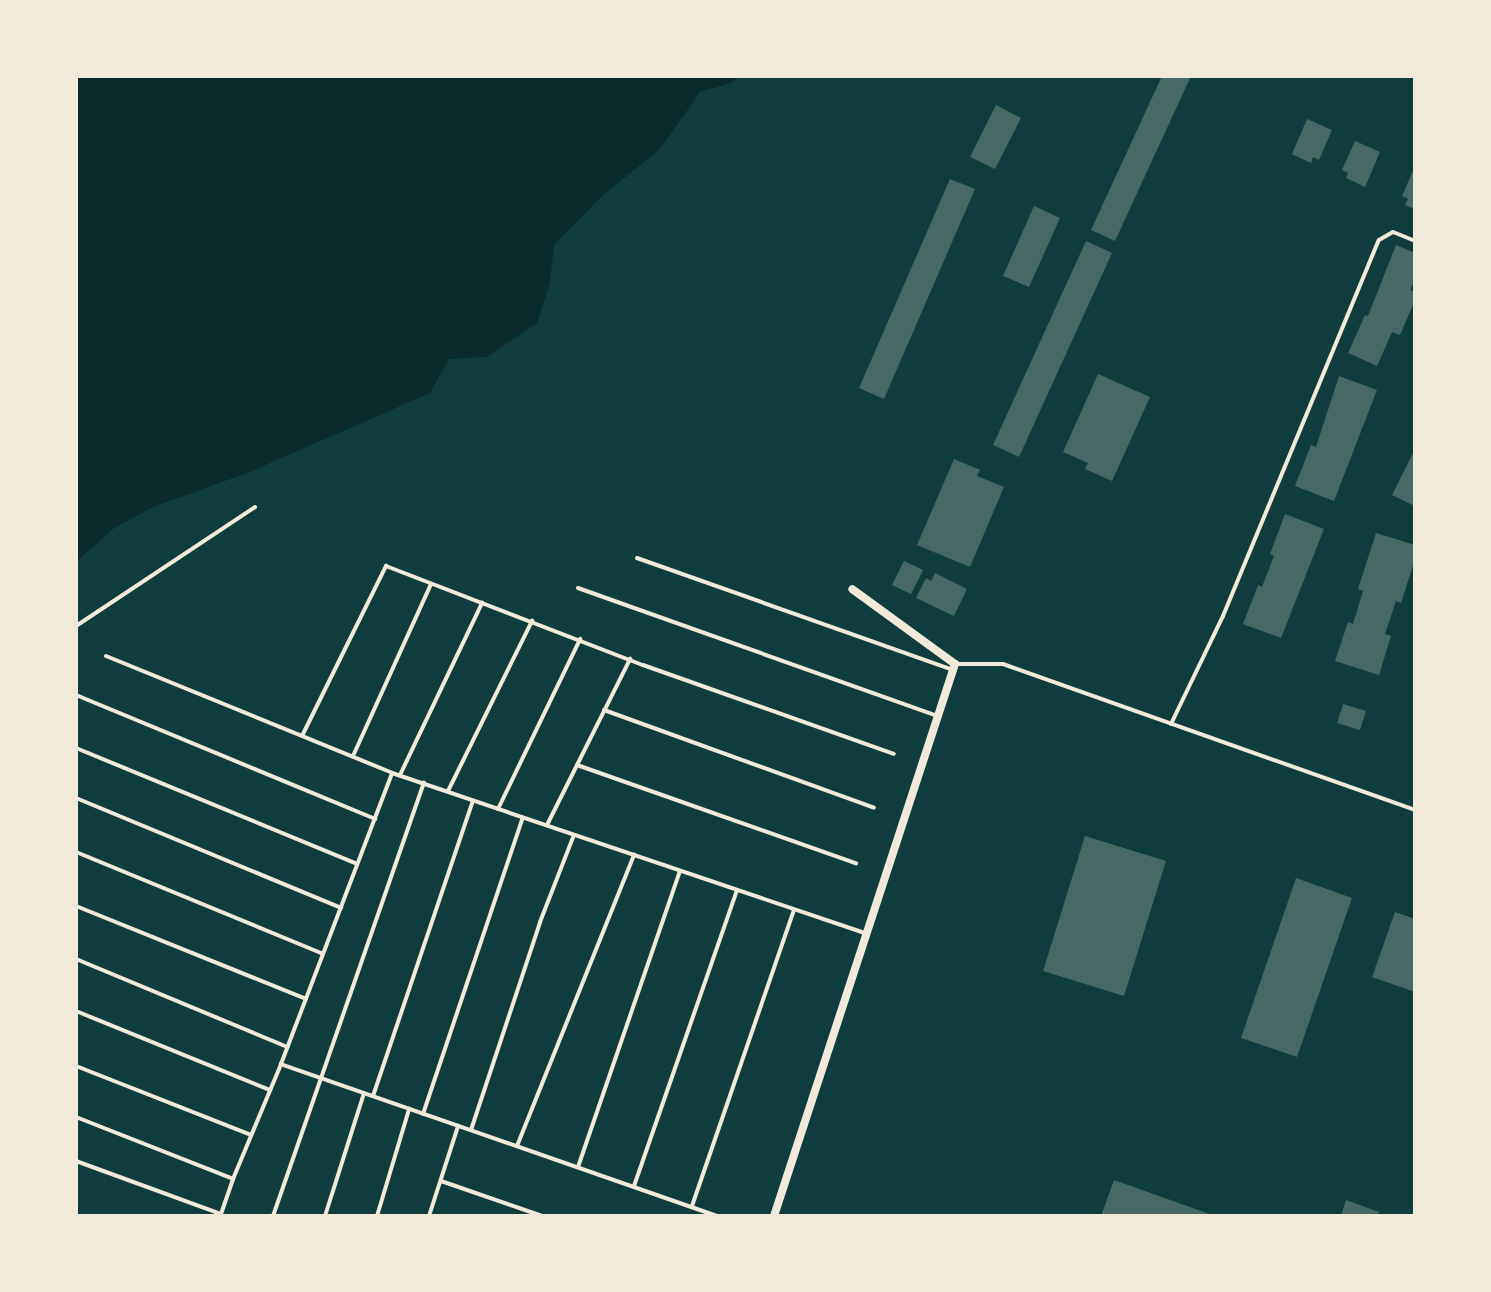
<!DOCTYPE html>
<html>
<head>
<meta charset="utf-8">
<style>
	body { margin:0 }
	#map { position:relative; width:1491px; height:1292px; overflow:hidden; background:#0f3d3e; font-family:Manrope,sans-serif }
	div>[style] { position:absolute }
	.water>* { inset:0; background:#0a2a2b }
	.building>* { inset:0; background:#486865 }
	.service>* { height:4px; margin:-2px; padding:0 2px; transform-origin:2px; border-radius:2px; background:#f1e9da }
	.minor>* { height:8px; margin:-4px; padding:0 4px; transform-origin:4px; border-radius:4px; background:#f1e9da }
	span { translate:-50% -50%; white-space:nowrap; text-align:center; line-height:1.15; -webkit-text-stroke:7px #f1e9da; paint-order:stroke }
	.frame { position:absolute; inset:0; border:78px solid #f1e9da; pointer-events:none }
</style>
</head>
<body>
<div id="map">
	<div class="water">
		<div style="clip-path:polygon(76px 76px,738px 76px,731px 83px,700px 92px,660px 149px,602px 196px,554px 245px,550px 283px,537px 323px,487px 357px,449px 359px,430px 393px,247px 473px,153px 507px,113px 529px,76px 562px)"></div>
	</div>
	<div class="building">
		<div style="clip-path:polygon(1162px 76px,1191px 76px,1115px 241px,1091px 230px)"></div>
		<div style="clip-path:polygon(996px 105px,1021px 118px,995px 169px,970px 157px)"></div>
		<div style="clip-path:polygon(1307px 119px,1332px 130px,1319px 160px,1313px 157px,1311px 163px,1292px 154px)"></div>
		<div style="clip-path:polygon(1355px 141px,1380px 152px,1365px 187px,1346px 178px,1348px 173px,1342px 170px)"></div>
		<div style="clip-path:polygon(1415px 166px,1415px 209px,1405px 205px,1408px 199px,1402px 196px)"></div>
		<div style="clip-path:polygon(950px 179px,975px 189px,884px 399px,859px 388px)"></div>
		<div style="clip-path:polygon(1034px 206px,1060px 218px,1029px 287px,1003px 276px)"></div>
		<div style="clip-path:polygon(1086px 241px,1112px 253px,1019px 457px,993px 445px)"></div>
		<div style="clip-path:polygon(1396px 245px,1415px 253px,1415px 279px,1410px 290px,1415px 292px,1415px 300px,1400px 335px,1392px 332px,1377px 366px,1348px 353px,1365px 315px,1368px 316px)"></div>
		<div style="clip-path:polygon(1098px 374px,1150px 397px,1112px 481px,1085px 469px,1088px 463px,1063px 452px)"></div>
		<div style="clip-path:polygon(1339px 376px,1377px 390px,1334px 501px,1295px 486px,1311px 445px,1316px 447px)"></div>
		<div style="clip-path:polygon(1415px 449px,1415px 506px,1392px 495px)"></div>
		<div style="clip-path:polygon(954px 459px,980px 470px,977px 476px,1004px 487px,970px 567px,917px 545px)"></div>
		<div style="clip-path:polygon(1285px 514px,1324px 529px,1281px 638px,1243px 624px,1258px 585px,1262px 587px,1274px 556px,1270px 554px)"></div>
		<div style="clip-path:polygon(1376px 533px,1415px 545px,1415px 559px,1401px 603px,1396px 601px,1385px 634px,1391px 636px,1379px 675px,1335px 661px,1348px 622px,1353px 624px,1363px 591px,1358px 589px)"></div>
		<div style="clip-path:polygon(904px 561px,923px 570px,911px 594px,892px 585px)"></div>
		<div style="clip-path:polygon(935px 573px,967px 589px,954px 616px,916px 598px,926px 578px,931px 581px)"></div>
		<div style="clip-path:polygon(1343px 704px,1366px 711px,1360px 730px,1337px 723px)"></div>
		<div style="clip-path:polygon(1085px 836px,1166px 861px,1124px 996px,1043px 971px)"></div>
		<div style="clip-path:polygon(1296px 878px,1352px 898px,1297px 1057px,1241px 1038px)"></div>
		<div style="clip-path:polygon(1395px 912px,1415px 919px,1415px 992px,1372px 977px)"></div>
		<div style="clip-path:polygon(1114px 1180px,1215px 1216px,1101px 1216px)"></div>
		<div style="clip-path:polygon(1346px 1200px,1379px 1212px,1377px 1216px,1341px 1216px)"></div>
	</div>
	<div class="service">
		<div style="left:637px;top:558px;width:335px;rotate:19.5deg"></div>
		<div style="left:578px;top:588px;width:382px;rotate:19.6deg"></div>
		<div style="left:76px;top:626px;width:215px;rotate:-33.6deg"></div>
		<div style="left:106px;top:656px;width:309px;rotate:22.2deg"></div>
		<div style="left:955px;top:664px;width:48px"></div>
		<div style="left:1003px;top:664px;width:437px;rotate:19.5deg"></div>
		<div style="left:76px;top:695px;width:324px;rotate:22.5deg"></div>
		<div style="left:604px;top:710px;width:287px;rotate:19.9deg"></div>
		<div style="left:1171px;top:724px;width:120px;rotate:-64.3deg"></div>
		<div style="left:1223px;top:616px;width:407px;rotate:-67.5deg"></div>
		<div style="left:1379px;top:240px;width:16px;rotate:-30deg"></div>
		<div style="left:1393px;top:232px;width:24px;rotate:22deg"></div>
		<div style="left:302px;top:736px;width:190px;rotate:-63.7deg"></div>
		<div style="left:386px;top:566px;width:275px;rotate:21.1deg"></div>
		<div style="left:643px;top:665px;width:266px;rotate:19.5deg"></div>
		<div style="left:76px;top:748px;width:304px;rotate:22.4deg"></div>
		<div style="left:353px;top:756px;width:189px;rotate:-65.6deg"></div>
		<div style="left:577px;top:765px;width:296px;rotate:19.4deg"></div>
		<div style="left:400px;top:775px;width:191px;rotate:-64.5deg"></div>
		<div style="left:448px;top:791px;width:190px;rotate:-63.7deg"></div>
		<div style="left:76px;top:798px;width:287px;rotate:22.5deg"></div>
		<div style="left:498px;top:809px;width:189px;rotate:-64.2deg"></div>
		<div style="left:547px;top:825px;width:186px;rotate:-63.4deg"></div>
		<div style="left:76px;top:852px;width:267px;rotate:22.4deg"></div>
		<div style="left:76px;top:906px;width:248px;rotate:22deg"></div>
		<div style="left:76px;top:959px;width:229px;rotate:22.6deg"></div>
		<div style="left:76px;top:1011px;width:209px;rotate:22.2deg"></div>
		<div style="left:76px;top:1066px;width:188px;rotate:21.5deg"></div>
		<div style="left:373px;top:1096px;width:312px;rotate:-71.3deg"></div>
		<div style="left:423px;top:1114px;width:313px;rotate:-71.4deg"></div>
		<div style="left:76px;top:1117px;width:169px;rotate:21.5deg"></div>
		<div style="left:233px;top:1179px;width:125px;rotate:-67.3deg"></div>
		<div style="left:471px;top:1130px;width:219px;rotate:-71.6deg"></div>
		<div style="left:540px;top:922px;width:93px;rotate:-68.7deg"></div>
		<div style="left:517px;top:1146px;width:314px;rotate:-68.1deg"></div>
		<div style="left:76px;top:1161px;width:154px;rotate:20.1deg"></div>
		<div style="left:221px;top:1214px;width:37px;rotate:-71deg"></div>
		<div style="left:578px;top:1167px;width:313px;rotate:-71deg"></div>
		<div style="left:441px;top:1181px;width:107px;rotate:19.1deg"></div>
		<div style="left:634px;top:1186px;width:313px;rotate:-70.8deg"></div>
		<div style="left:692px;top:1206px;width:313px;rotate:-71deg"></div>
		<div style="left:273px;top:1216px;width:459px;rotate:-70.8deg"></div>
		<div style="left:325px;top:1216px;width:129px;rotate:-72.4deg"></div>
		<div style="left:377px;top:1216px;width:112px;rotate:-73.3deg"></div>
		<div style="left:429px;top:1216px;width:95px;rotate:-72.1deg"></div>
		<div style="left:717px;top:1216px;width:462px;rotate:-160.8deg"></div>
		<div style="left:281px;top:1064px;width:311px;rotate:-69.1deg"></div>
		<div style="left:392px;top:773px;width:499px;rotate:18.7deg"></div>
	</div>
	<div class="minor">
		<div style="left:774px;top:1216px;width:581px;rotate:-71.85deg"></div>
		<div style="left:955px;top:664px;width:127px;rotate:-143.9deg"></div>
	</div>
	<div class="frame"></div>
</div>
</body>
</html>
